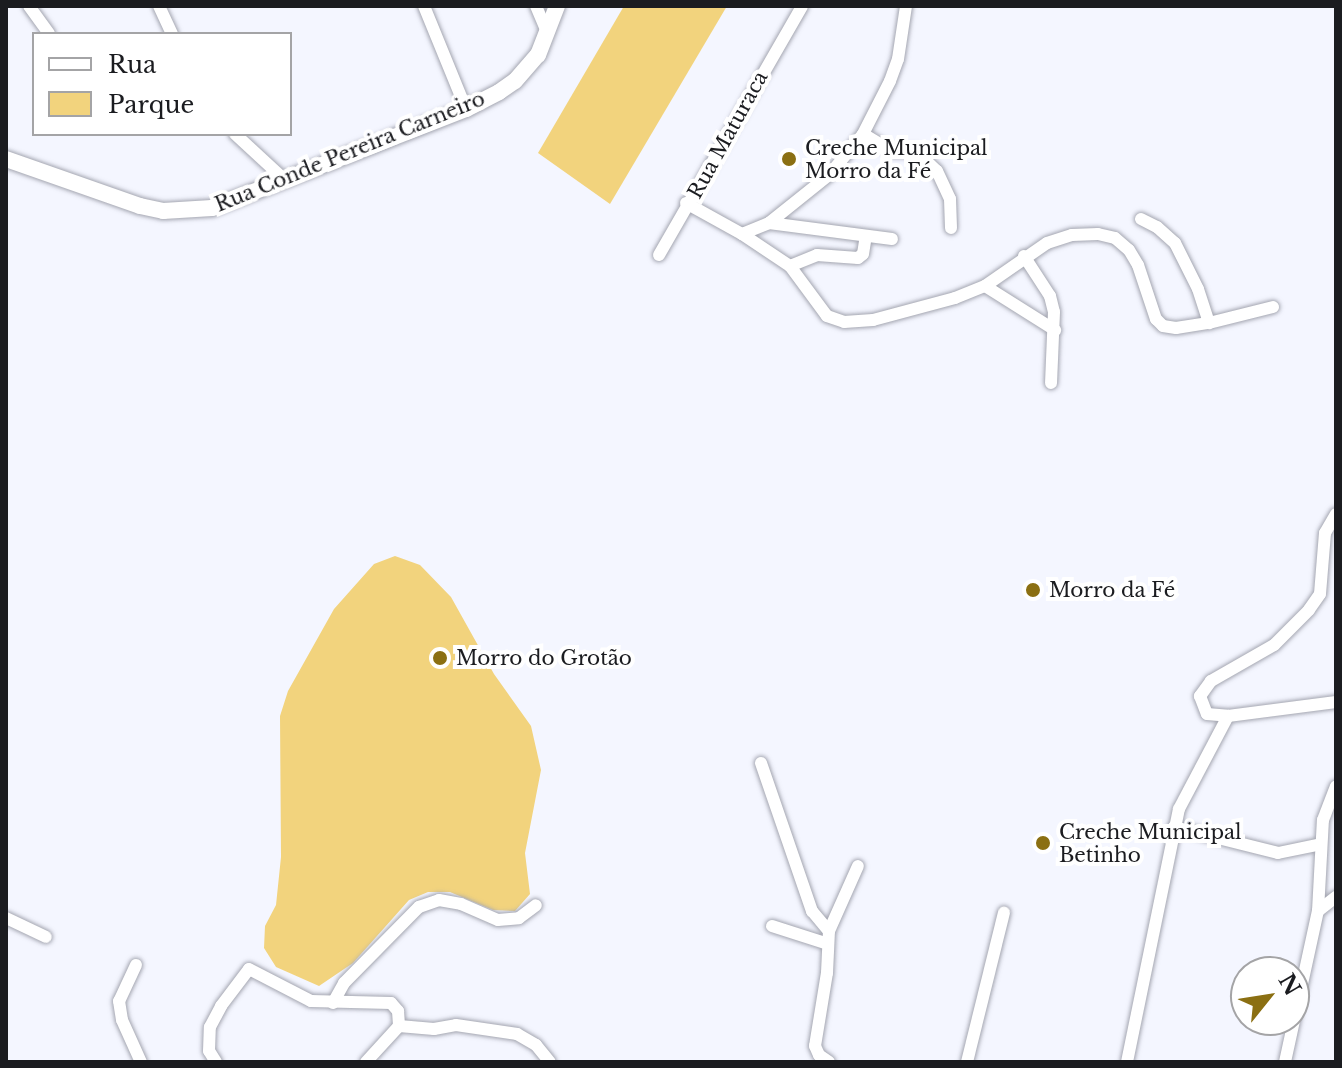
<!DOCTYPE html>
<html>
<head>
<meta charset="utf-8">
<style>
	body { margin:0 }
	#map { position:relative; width:1342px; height:1068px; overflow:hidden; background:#f4f6ff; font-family:"Libre Baskerville",serif }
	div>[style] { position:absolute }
	.green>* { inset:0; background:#f2d37d }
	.roads { filter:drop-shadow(0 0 2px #a4a6b1) drop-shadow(0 0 2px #a4a6b1) }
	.street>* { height:12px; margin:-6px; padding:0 6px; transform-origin:6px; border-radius:6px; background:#fff }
	.secondary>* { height:16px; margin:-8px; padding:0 8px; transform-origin:8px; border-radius:8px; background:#fff }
	.dots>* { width:22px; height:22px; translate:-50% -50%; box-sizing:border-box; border:4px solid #fff; border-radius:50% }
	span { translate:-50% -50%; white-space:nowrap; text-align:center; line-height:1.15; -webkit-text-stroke:8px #fff; paint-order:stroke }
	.street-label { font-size:20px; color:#1b1c20 }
	.poi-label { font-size:20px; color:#1b1c20 }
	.left { translate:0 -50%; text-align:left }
	.frame { position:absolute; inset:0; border:8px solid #1b1c20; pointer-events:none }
	.legend { position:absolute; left:32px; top:32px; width:260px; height:104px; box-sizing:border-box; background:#fff; border:2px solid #a4a4a6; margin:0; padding:10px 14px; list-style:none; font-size:24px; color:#1b1c20 }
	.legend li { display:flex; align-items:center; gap:16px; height:40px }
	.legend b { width:40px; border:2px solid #a4a4a6 }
	.north { position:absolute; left:1230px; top:956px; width:80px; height:80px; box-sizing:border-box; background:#fff; border:2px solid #a4a4a6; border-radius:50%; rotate:60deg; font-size:22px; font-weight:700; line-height:32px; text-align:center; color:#1b1c20 }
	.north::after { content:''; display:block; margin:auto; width:28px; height:36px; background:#8b6f12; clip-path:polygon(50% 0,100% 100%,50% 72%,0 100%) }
</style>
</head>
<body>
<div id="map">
	<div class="green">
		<div style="clip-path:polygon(624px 6px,727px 6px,610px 204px,538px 153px)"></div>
		<div style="clip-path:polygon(395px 556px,420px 565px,451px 597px,494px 674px,531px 726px,541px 770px,525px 853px,530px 894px,515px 911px,493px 910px,450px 892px,428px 892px,409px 900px,353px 963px,319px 986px,276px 967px,264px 948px,265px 926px,276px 905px,281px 857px,280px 716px,288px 691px,334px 609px,374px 564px)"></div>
	</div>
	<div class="roads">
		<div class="street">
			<div style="left:29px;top:6px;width:34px;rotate:54deg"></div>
			<div style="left:159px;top:6px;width:31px;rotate:65deg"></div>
			<div style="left:424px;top:6px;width:111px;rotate:67.8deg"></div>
			<div style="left:536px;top:6px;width:30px;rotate:67deg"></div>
			<div style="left:235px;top:134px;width:69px;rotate:42.7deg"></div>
			<div style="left:863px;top:134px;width:33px;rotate:31deg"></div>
			<div style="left:891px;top:151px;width:25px"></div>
			<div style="left:916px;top:151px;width:29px;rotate:44deg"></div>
			<div style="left:937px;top:171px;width:31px;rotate:65deg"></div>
			<div style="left:950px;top:199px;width:29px;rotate:88deg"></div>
			<div style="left:686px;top:203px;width:64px;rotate:29deg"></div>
			<div style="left:742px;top:234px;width:29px;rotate:-22deg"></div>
			<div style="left:769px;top:223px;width:77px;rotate:-38.7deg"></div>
			<div style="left:829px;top:175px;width:53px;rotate:-50.3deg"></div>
			<div style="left:863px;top:134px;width:59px;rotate:-63deg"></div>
			<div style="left:890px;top:81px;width:23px;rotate:-70deg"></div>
			<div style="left:898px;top:59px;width:54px;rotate:-81.4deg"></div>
			<div style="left:1141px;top:219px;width:18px;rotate:27deg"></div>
			<div style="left:1157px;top:227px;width:24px;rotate:42deg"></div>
			<div style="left:1175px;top:243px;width:51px;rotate:63.4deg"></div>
			<div style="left:1198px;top:289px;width:36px;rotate:72deg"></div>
			<div style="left:769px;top:223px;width:124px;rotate:7.4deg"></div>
			<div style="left:742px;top:234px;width:58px;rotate:33.7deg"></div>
			<div style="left:790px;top:266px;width:62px;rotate:53.5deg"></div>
			<div style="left:827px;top:316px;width:18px;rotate:19deg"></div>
			<div style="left:844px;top:322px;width:29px;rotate:-4deg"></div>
			<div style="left:873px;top:320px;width:85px;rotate:-15deg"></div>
			<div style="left:955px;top:298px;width:32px;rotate:-22deg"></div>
			<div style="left:985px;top:286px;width:75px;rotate:-34.7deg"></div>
			<div style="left:1047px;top:243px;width:26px;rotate:-18deg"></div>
			<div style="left:1072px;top:235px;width:26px;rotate:-2deg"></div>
			<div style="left:1098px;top:234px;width:17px;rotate:13deg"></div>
			<div style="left:1115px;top:238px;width:18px;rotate:41deg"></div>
			<div style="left:1129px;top:250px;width:17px;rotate:59deg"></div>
			<div style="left:1138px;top:265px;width:57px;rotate:71.6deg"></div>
			<div style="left:1156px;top:319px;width:10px;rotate:45deg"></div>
			<div style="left:1163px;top:326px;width:13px;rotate:9deg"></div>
			<div style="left:1176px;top:328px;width:33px;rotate:-9deg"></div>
			<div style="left:1209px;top:323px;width:66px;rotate:-14deg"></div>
			<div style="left:659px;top:255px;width:287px;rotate:-60.1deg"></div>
			<div style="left:1024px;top:256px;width:48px;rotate:57deg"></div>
			<div style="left:1050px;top:296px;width:16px;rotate:76deg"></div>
			<div style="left:1054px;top:312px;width:71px;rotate:92.4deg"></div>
			<div style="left:790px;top:266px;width:29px;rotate:-22deg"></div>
			<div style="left:817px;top:255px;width:41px;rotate:4.2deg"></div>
			<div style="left:858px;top:258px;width:6px;rotate:-39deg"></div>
			<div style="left:863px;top:254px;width:18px;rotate:-81deg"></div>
			<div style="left:985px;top:286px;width:83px;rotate:32.2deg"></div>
			<div style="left:1336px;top:514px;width:22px;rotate:120deg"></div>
			<div style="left:1325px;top:533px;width:61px;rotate:94.7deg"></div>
			<div style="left:1320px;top:594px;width:19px;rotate:125deg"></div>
			<div style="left:1309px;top:610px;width:49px;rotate:135deg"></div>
			<div style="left:1274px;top:645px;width:73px;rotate:150.3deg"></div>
			<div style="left:1211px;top:681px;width:19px;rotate:126deg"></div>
			<div style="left:1200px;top:696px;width:19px;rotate:69deg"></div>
			<div style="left:1207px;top:714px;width:21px;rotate:5deg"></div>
			<div style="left:1228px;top:716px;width:109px;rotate:-7.4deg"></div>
			<div style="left:761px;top:763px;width:157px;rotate:71deg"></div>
			<div style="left:812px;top:911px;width:26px;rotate:50deg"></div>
			<div style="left:1174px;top:827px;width:107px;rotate:14deg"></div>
			<div style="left:1278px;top:853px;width:44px;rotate:-11.8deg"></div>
			<div style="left:1318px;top:911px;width:23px;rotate:-38deg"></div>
			<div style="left:6px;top:918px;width:44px;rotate:25.4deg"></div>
			<div style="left:772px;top:926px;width:59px;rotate:17.8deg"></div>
			<div style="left:136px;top:965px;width:40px;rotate:115deg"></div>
			<div style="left:119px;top:1001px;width:19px;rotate:81deg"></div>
			<div style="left:122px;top:1020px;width:46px;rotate:65.7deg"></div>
			<div style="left:333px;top:1003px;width:23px;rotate:-61deg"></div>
			<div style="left:344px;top:983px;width:107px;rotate:-45.4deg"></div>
			<div style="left:419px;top:907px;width:21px;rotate:-19deg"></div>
			<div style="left:439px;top:900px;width:22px;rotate:10deg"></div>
			<div style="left:461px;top:904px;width:40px;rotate:23.4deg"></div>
			<div style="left:498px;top:920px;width:21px;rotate:-5deg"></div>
			<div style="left:519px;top:918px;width:21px;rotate:-37deg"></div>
			<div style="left:216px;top:1062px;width:13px;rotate:-122deg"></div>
			<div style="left:209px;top:1051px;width:24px;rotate:-88deg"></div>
			<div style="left:210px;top:1027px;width:24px;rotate:-62deg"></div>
			<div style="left:221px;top:1006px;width:46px;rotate:-52.9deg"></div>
			<div style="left:249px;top:969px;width:70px;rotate:27.3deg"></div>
			<div style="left:311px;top:1001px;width:80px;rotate:1.4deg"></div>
			<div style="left:391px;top:1003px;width:11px;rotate:49deg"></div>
			<div style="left:398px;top:1011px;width:15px;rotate:86deg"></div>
			<div style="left:366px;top:1062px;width:49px;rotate:-47.5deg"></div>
			<div style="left:399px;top:1026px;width:35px;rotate:5deg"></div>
			<div style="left:434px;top:1029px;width:22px;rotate:-10deg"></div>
			<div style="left:456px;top:1025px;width:62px;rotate:8.4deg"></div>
			<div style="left:517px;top:1034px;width:22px;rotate:30deg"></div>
			<div style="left:536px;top:1045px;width:22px;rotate:51deg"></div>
			<div style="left:829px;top:1062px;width:12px;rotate:-145deg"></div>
			<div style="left:819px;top:1055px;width:10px;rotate:-114deg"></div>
			<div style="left:815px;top:1046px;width:74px;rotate:-80.7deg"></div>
			<div style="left:827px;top:973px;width:42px;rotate:-87.3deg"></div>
			<div style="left:829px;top:931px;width:71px;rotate:-66deg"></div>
			<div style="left:967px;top:1062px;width:154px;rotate:-76.1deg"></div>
			<div style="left:1127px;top:1062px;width:258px;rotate:-78.4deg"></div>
			<div style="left:1179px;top:809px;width:105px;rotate:-62.2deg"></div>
			<div style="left:1285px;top:1062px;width:155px;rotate:-77.7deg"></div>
			<div style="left:1318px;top:911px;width:91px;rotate:-86.9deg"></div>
			<div style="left:1323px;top:820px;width:36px;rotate:-69deg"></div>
		</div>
		<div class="secondary">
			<div style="left:6px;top:159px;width:142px;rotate:19.3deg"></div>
			<div style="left:140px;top:206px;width:24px;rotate:12deg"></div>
			<div style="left:163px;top:211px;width:49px;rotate:-3.5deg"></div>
			<div style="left:212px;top:208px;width:273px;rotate:-21.3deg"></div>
			<div style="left:466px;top:109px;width:37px;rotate:-27deg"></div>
			<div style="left:499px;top:92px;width:19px;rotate:-35deg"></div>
			<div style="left:515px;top:81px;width:35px;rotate:-49deg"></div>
			<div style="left:538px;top:55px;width:53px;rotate:-68.8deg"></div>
		</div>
	</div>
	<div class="dots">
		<div style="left:789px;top:159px;background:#8b6f12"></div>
		<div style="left:1033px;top:590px;background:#8b6f12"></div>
		<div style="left:440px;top:658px;background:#8b6f12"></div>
		<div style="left:1043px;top:843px;background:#8b6f12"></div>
	</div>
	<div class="street-label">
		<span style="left:728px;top:135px;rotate:-61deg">Rua Maturaca</span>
		<span style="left:350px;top:152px;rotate:-22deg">Rua Conde Pereira Carneiro</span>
	</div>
	<div class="poi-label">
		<span class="left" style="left:805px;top:160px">Creche Municipal<br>Morro da Fé</span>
		<span class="left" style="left:1049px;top:590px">Morro da Fé</span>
		<span class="left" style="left:456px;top:658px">Morro do Grotão</span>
		<span class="left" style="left:1059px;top:844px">Creche Municipal<br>Betinho</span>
	</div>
	<div class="frame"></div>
	<ul class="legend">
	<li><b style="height:10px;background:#fff"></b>Rua</li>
	<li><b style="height:22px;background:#f2d37d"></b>Parque</li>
	</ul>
	<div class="north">N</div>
</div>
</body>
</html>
